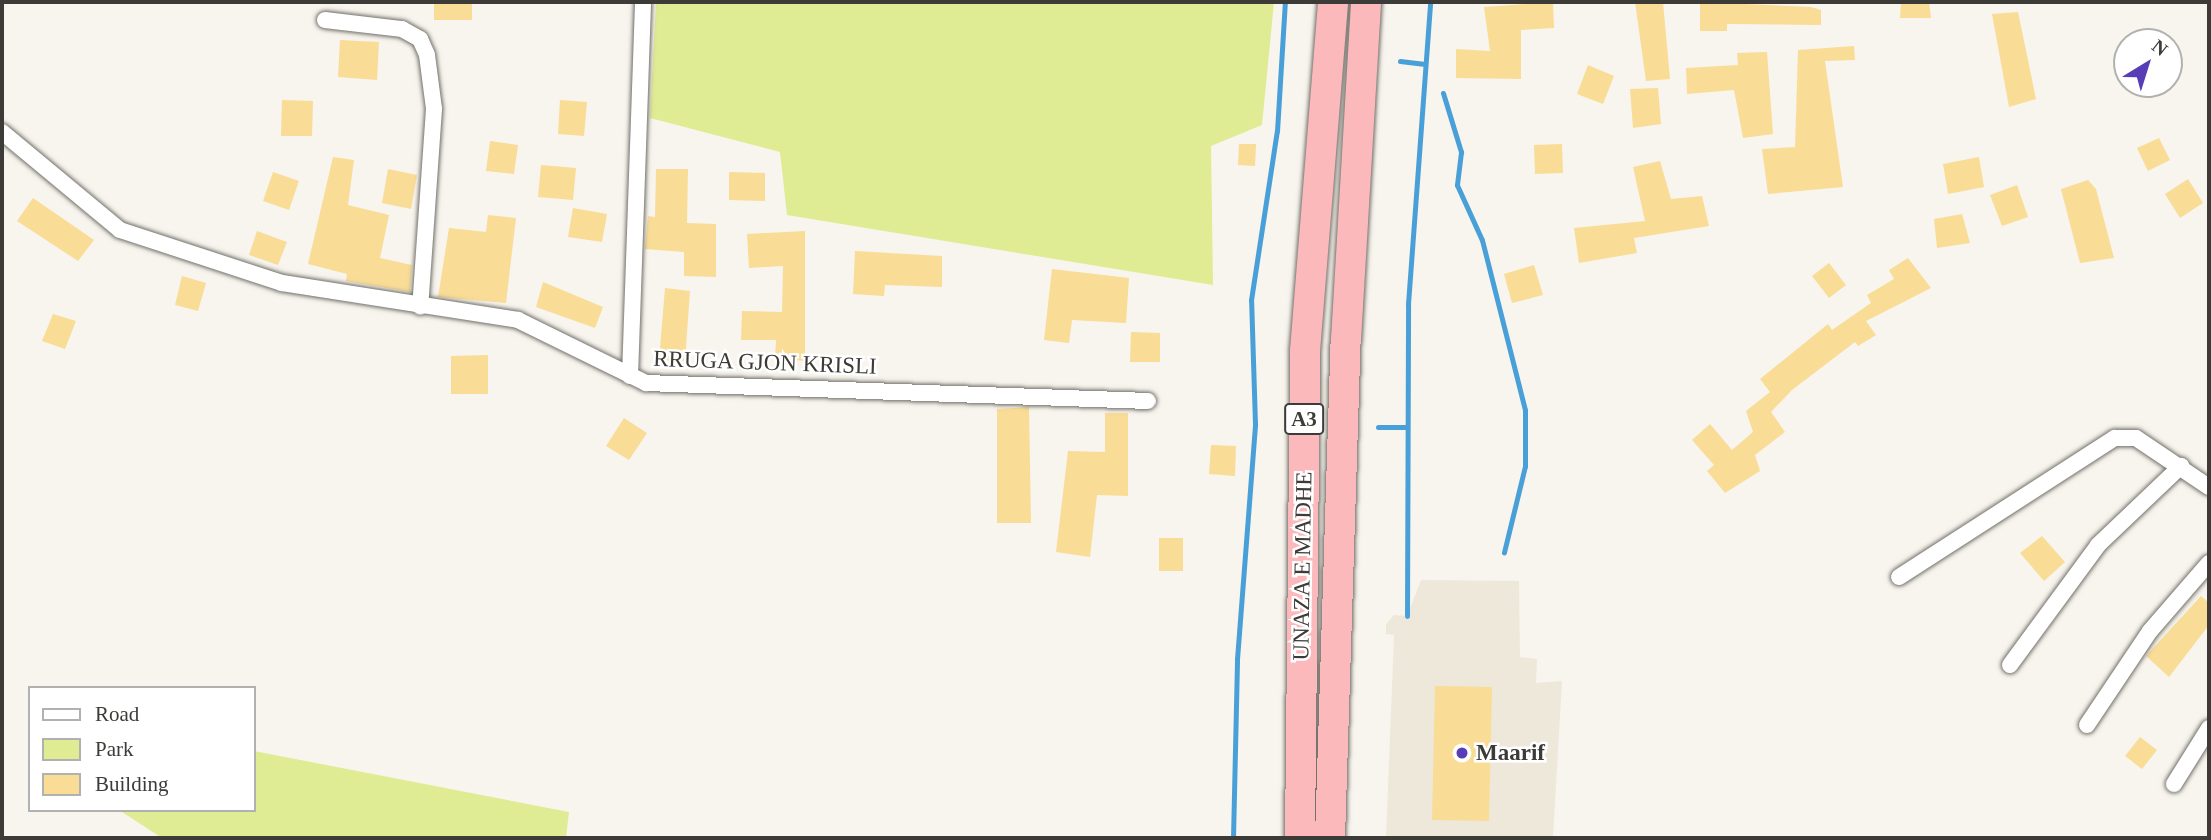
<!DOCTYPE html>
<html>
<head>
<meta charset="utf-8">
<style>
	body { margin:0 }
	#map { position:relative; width:2211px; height:840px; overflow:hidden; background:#f8f5ee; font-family:Georgia,serif }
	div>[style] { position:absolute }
	.built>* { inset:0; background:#eee8da }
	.green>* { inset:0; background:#dfec93 }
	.stream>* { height:5px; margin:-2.5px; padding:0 2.5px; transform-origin:2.5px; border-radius:2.5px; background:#49a0d8 }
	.building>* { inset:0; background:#f9dc96 }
	.roads { filter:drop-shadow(0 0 2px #72706a) drop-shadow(0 0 2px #72706a) }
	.street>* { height:16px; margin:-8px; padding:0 8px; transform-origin:8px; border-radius:8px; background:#fff }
	.highway>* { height:30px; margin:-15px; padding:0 15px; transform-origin:15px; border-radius:15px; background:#fbb9bb }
	.dots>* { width:19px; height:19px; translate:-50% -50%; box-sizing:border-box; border:4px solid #fff; border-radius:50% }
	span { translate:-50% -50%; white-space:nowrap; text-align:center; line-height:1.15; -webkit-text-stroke:5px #fff; paint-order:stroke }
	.shield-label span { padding:2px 5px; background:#fff; border:2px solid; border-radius:5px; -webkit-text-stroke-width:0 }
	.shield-label { font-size:21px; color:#3c3b38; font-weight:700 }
	.street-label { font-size:23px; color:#3c3b38 }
	.poi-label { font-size:23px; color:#3c3b38; font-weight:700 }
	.left { translate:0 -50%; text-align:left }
	.frame { position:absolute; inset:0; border:4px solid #3c3b38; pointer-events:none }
	.legend { position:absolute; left:28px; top:686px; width:228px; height:126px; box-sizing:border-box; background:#fff; border:2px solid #b1b1af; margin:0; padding:9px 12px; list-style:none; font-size:21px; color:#3c3b38 }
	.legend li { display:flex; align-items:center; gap:14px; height:35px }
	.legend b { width:35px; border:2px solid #b1b1af }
	.north { position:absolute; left:2113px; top:28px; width:70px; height:70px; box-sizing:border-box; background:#fff; border:2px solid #b1b1af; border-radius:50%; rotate:38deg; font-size:19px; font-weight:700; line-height:28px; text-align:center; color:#3c3b38 }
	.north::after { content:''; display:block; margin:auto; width:24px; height:32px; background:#573eb6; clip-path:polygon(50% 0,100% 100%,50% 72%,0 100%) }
</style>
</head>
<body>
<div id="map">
	<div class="built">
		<div style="clip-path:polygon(1421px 580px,1519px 581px,1520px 657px,1537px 659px,1536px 683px,1562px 681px,1553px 838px,1386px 838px,1394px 635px,1386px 634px,1386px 624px,1394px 615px,1407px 616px)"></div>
	</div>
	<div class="green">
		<div style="clip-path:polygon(656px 2px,1274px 2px,1262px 125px,1211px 146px,1213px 285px,787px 215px,780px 152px,650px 118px)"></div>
		<div style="clip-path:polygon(254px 751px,569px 812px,566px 838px,162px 838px,119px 810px,254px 810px)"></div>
	</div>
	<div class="stream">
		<div style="left:1400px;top:61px;width:23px;rotate:7deg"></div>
		<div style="left:1443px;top:93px;width:62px;rotate:73deg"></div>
		<div style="left:1461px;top:152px;width:33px;rotate:97deg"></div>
		<div style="left:1457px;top:185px;width:60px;rotate:65.6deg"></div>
		<div style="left:1482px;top:240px;width:175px;rotate:75.8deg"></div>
		<div style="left:1525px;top:410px;width:56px;rotate:90deg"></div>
		<div style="left:1525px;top:466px;width:89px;rotate:103.7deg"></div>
		<div style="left:1378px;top:427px;width:28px"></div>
		<div style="left:1407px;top:616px;width:312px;rotate:-89.8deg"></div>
		<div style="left:1408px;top:304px;width:303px;rotate:-85.8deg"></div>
		<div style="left:1233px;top:838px;width:179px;rotate:-88.7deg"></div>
		<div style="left:1237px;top:659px;width:236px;rotate:-85.6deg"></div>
		<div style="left:1255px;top:424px;width:124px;rotate:-91.8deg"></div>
		<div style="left:1251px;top:300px;width:171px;rotate:-81.3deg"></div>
		<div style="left:1277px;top:131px;width:129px;rotate:-86.5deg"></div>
	</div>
	<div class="building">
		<div style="clip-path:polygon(434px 2px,472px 2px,472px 20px,434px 20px)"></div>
		<div style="clip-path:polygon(1553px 2px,1554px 28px,1521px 30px,1521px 79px,1456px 78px,1456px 49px,1490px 51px,1484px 7px)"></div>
		<div style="clip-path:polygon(1635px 2px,1663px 2px,1670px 79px,1646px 81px)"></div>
		<div style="clip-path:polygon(1700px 2px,1811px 7px,1821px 10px,1821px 25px,1727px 24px,1727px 31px,1700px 31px)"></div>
		<div style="clip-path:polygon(1901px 2px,1929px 2px,1931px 18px,1900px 18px)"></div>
		<div style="clip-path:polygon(2018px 12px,2036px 99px,2009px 107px,1992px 14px)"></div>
		<div style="clip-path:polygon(340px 40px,379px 42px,377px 80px,338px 77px)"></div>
		<div style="clip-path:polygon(1854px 46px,1855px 60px,1825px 61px,1843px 187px,1768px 194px,1762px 149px,1795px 147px,1798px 50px)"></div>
		<div style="clip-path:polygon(1767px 52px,1773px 134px,1743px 138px,1734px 90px,1687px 94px,1686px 68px,1738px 65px,1737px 53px)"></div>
		<div style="clip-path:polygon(1588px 65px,1614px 76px,1603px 104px,1577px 94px)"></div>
		<div style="clip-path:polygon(1658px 88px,1661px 124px,1633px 128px,1630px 89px)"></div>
		<div style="clip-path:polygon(282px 100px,313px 101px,312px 136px,281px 136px)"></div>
		<div style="clip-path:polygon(560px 100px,587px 102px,584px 136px,558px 134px)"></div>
		<div style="clip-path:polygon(2159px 138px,2170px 160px,2148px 171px,2137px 148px)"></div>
		<div style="clip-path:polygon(490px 141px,518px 145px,514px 174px,486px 171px)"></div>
		<div style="clip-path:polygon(1239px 144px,1256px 144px,1255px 166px,1238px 165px)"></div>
		<div style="clip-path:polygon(1562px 144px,1563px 173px,1535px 174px,1534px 145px)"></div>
		<div style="clip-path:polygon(333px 157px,354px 160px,348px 205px,389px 215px,380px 258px,412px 265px,410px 292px,346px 281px,347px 274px,308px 264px)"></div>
		<div style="clip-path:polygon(1979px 157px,1984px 187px,1948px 194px,1943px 164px)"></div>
		<div style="clip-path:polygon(1660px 161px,1671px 199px,1702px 196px,1709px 226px,1634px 238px,1637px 253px,1579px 263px,1574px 228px,1645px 221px,1633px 167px)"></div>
		<div style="clip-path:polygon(541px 165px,576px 168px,573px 200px,538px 197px)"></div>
		<div style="clip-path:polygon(388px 169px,417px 175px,411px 209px,382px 203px)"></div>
		<div style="clip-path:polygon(656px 169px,688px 169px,687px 223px,716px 224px,716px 277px,684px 276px,684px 252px,645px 249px,648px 216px,655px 217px)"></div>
		<div style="clip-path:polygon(273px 172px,299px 181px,289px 210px,263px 201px)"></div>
		<div style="clip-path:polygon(729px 172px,765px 173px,765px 201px,729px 200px)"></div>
		<div style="clip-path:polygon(2188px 179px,2203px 203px,2180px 218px,2165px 194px)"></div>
		<div style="clip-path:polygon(2088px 180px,2096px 189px,2114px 258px,2080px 263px,2061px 189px)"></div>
		<div style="clip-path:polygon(2017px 185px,2028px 217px,2002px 226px,1990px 195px)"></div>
		<div style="clip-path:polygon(33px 198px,94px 240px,78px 261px,17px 221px)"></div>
		<div style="clip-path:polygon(573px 208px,607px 214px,602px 242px,568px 237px)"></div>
		<div style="clip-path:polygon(1962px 214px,1970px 243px,1937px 248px,1934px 219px)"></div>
		<div style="clip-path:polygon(488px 215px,516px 218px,506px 303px,438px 297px,449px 228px,486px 232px)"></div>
		<div style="clip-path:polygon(257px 231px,287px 242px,278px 265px,249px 255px)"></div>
		<div style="clip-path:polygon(805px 231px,805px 361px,775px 358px,776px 340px,741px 340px,742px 311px,782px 312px,783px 266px,749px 268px,747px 234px)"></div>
		<div style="clip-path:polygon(855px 251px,942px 256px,942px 287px,885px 285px,884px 296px,853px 294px)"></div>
		<div style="clip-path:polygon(1908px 258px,1931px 288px,1866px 321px,1876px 335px,1858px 346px,1855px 342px,1792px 390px,1771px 412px,1785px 432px,1755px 455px,1760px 471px,1725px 493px,1707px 471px,1714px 465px,1692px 440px,1710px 424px,1732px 450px,1753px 432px,1746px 411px,1770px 392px,1760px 379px,1828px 324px,1832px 330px,1871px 303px,1867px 295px,1894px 279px,1889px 270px)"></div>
		<div style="clip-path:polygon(1829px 263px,1846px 285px,1829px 298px,1812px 276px)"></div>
		<div style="clip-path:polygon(1534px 265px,1543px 295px,1512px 303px,1504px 274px)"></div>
		<div style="clip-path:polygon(1052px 269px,1129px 278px,1126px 323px,1072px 320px,1069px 343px,1044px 340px)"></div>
		<div style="clip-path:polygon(182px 276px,206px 283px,198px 311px,175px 305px)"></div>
		<div style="clip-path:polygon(543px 282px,603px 307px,595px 328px,536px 307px)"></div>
		<div style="clip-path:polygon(665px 288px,690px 291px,685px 361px,659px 360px)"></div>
		<div style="clip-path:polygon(53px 314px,76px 321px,65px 349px,42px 341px)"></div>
		<div style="clip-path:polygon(1131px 332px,1160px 333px,1160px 362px,1130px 362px)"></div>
		<div style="clip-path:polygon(488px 355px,488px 394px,451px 394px,451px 356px)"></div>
		<div style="clip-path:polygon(1029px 407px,1031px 523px,997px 523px,997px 409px)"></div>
		<div style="clip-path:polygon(1105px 413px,1128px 413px,1128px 496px,1097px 495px,1090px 557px,1056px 552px,1068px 451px,1105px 452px)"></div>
		<div style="clip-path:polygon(624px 418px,647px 433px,629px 460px,606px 446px)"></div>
		<div style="clip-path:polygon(1211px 445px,1236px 446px,1235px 476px,1209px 474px)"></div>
		<div style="clip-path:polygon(2042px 536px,2065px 562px,2044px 581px,2020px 553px)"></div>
		<div style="clip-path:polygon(1159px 538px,1183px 538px,1183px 571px,1159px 571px)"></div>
		<div style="clip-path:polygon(2201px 596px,2209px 603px,2209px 625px,2169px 677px,2146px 656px)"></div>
		<div style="clip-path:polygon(1435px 686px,1492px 687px,1489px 821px,1432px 820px)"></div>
		<div style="clip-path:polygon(2140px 737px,2157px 750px,2142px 769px,2125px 756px)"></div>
	</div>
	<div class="roads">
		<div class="street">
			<div style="left:325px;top:20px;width:78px;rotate:6.7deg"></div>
			<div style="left:402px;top:29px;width:21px;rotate:29deg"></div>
			<div style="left:420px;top:39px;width:17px;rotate:66deg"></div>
			<div style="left:427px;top:55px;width:54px;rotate:82.6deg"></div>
			<div style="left:434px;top:109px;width:198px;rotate:94deg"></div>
			<div style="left:2px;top:132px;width:153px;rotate:39.7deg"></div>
			<div style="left:120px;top:230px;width:170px;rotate:18.1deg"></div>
			<div style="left:282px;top:283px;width:239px;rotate:8.9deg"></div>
			<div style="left:518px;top:320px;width:143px;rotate:26.2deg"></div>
			<div style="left:646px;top:383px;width:502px;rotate:2.05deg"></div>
			<div style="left:630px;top:376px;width:374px;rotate:-88deg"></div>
			<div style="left:1899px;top:577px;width:257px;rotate:-32.8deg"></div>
			<div style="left:2115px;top:438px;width:21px"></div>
			<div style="left:2136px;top:438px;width:88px;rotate:33.9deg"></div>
			<div style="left:2010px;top:665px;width:149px;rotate:-53.7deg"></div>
			<div style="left:2098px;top:545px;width:115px;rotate:-43.6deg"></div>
			<div style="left:2087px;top:725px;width:113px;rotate:-56.2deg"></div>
			<div style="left:2150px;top:631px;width:90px;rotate:-49.1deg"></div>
			<div style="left:2174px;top:784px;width:66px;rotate:-58deg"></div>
		</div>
		<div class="highway">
			<div style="left:1300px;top:838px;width:487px;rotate:-89.4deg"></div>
			<div style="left:1305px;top:351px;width:350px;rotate:-85.4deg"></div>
			<div style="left:1330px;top:838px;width:498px;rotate:-88.2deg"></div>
			<div style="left:1346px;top:340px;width:339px;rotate:-86.6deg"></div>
		</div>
	</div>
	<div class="dots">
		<div style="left:1462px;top:753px;background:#573eb6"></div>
	</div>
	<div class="shield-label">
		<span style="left:1304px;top:419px">A3</span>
	</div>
	<div class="street-label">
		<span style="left:765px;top:363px;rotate:2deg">RRUGA GJON KRISLI</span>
		<span style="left:1303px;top:566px;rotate:-89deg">UNAZA E MADHE</span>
	</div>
	<div class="poi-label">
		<span class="left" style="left:1476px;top:753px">Maarif</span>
	</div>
	<div class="frame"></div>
	<ul class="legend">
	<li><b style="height:9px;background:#fff"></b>Road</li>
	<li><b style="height:19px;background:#dfec93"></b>Park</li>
	<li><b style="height:19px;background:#f9dc96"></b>Building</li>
	</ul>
	<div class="north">N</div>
</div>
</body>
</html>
